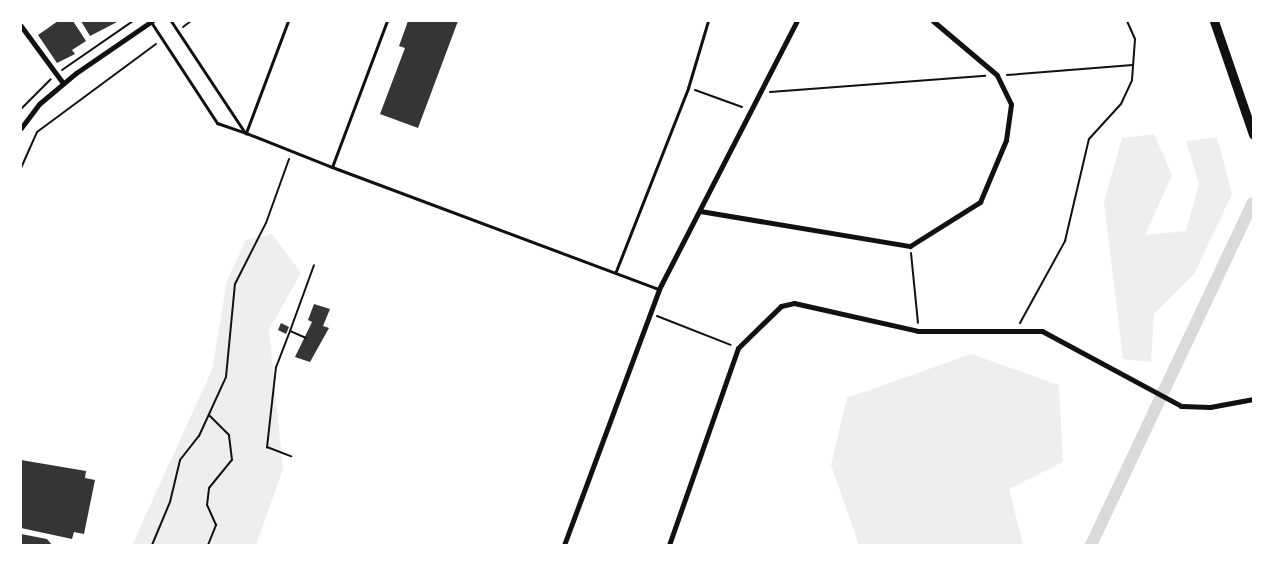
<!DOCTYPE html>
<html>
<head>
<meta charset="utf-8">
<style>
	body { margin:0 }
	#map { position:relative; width:1274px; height:566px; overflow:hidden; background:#fff; font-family:Barlow,sans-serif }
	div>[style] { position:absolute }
	.green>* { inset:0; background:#eee }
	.canal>* { height:12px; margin:-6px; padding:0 6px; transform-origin:6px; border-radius:6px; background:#d9d9d9 }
	.building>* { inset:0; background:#353535 }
	.path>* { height:2px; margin:-1px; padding:0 1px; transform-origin:1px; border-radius:1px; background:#111 }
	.service>* { height:3px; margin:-1.5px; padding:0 1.5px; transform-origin:1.5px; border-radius:1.5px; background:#111 }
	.minor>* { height:5px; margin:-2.5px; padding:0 2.5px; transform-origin:2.5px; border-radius:2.5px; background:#111 }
	.tertiary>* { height:9px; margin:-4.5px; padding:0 4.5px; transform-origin:4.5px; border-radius:4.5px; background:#111 }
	span { translate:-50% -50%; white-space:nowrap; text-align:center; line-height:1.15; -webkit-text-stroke:5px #fff; paint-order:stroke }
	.frame { position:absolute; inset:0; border:22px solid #fff; pointer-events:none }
</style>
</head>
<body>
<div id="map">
	<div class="green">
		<div style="clip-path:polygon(1154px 134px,1172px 175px,1145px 235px,1186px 231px,1199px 184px,1186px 141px,1217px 137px,1232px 194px,1194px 274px,1154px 314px,1151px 362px,1123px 359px,1104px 202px,1122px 138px)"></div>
		<div style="clip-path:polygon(272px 234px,301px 273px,269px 330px,283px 469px,256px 545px,132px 545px,212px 370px,227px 281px,246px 240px)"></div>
		<div style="clip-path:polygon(971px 354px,1059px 385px,1063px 462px,1009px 489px,1023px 545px,859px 545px,831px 465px,847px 398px)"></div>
	</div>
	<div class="canal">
		<div style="left:1091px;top:545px;width:378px;rotate:-64.7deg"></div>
	</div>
	<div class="building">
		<div style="clip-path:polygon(58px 21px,73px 21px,86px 41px,72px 50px,75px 54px,57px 63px,38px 35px)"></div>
		<div style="clip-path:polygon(81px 21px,119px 21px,90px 36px)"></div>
		<div style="clip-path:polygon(408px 21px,458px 21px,418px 128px,380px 114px,405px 48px,399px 46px)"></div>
		<div style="clip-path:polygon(314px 304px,330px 309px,323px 326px,329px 328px,310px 362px,295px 357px,312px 322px,308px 320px)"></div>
		<div style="clip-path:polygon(281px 323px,289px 327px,286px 334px,278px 330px)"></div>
		<div style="clip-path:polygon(21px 460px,86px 471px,85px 478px,95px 480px,84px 534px,74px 532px,72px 539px,21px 528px)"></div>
		<div style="clip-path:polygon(21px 534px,47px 539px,52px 545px,21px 545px)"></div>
	</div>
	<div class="path">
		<div style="left:183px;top:27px;width:10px;rotate:-37deg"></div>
		<div style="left:62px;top:70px;width:86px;rotate:-34.6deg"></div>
		<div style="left:1007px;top:75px;width:126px;rotate:-4.5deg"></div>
		<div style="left:695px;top:90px;width:50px;rotate:19.9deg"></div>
		<div style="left:770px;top:92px;width:216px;rotate:-4.3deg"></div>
		<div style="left:21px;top:109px;width:42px;rotate:-45deg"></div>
		<div style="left:21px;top:168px;width:39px;rotate:-66deg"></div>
		<div style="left:37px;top:132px;width:148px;rotate:-36.5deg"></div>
		<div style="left:911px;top:253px;width:70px;rotate:84.3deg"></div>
		<div style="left:657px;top:316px;width:79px;rotate:21.4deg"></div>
		<div style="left:1020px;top:323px;width:94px;rotate:-61.2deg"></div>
		<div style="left:1065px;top:241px;width:105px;rotate:-76.8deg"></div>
		<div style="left:1089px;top:139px;width:47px;rotate:-47.6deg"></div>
		<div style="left:1121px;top:104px;width:26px;rotate:-65deg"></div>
		<div style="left:1132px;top:80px;width:41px;rotate:-85.8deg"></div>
		<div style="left:1135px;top:39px;width:20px;rotate:-114deg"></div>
		<div style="left:290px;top:331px;width:39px;rotate:111deg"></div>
		<div style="left:276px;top:367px;width:81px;rotate:96.4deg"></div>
		<div style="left:267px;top:447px;width:26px;rotate:21deg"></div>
		<div style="left:306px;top:338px;width:17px;rotate:-156deg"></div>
		<div style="left:290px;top:331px;width:70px;rotate:-70deg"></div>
		<div style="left:152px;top:545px;width:47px;rotate:-67.3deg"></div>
		<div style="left:170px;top:502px;width:43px;rotate:-76.6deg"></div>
		<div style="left:180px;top:460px;width:31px;rotate:-52deg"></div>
		<div style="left:199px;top:436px;width:65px;rotate:-65.4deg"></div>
		<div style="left:226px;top:377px;width:93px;rotate:-84.5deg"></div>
		<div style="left:235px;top:284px;width:68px;rotate:-63.1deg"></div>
		<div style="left:266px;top:223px;width:68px;rotate:-70.2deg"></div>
		<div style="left:208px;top:545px;width:22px;rotate:-68deg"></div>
		<div style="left:216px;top:525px;width:22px;rotate:-114deg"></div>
		<div style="left:207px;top:505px;width:17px;rotate:-83deg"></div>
		<div style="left:209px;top:488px;width:36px;rotate:-51deg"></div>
		<div style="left:232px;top:460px;width:25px;rotate:-97deg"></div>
		<div style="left:229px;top:435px;width:28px;rotate:-135deg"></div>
	</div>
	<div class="service">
		<div style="left:171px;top:21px;width:134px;rotate:56.5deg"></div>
		<div style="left:288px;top:21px;width:120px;rotate:110.6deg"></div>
		<div style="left:246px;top:133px;width:92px;rotate:21.6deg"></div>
		<div style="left:332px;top:167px;width:156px;rotate:-69.4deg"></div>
		<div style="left:151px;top:22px;width:121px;rotate:56.8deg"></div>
		<div style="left:217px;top:123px;width:31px;rotate:19deg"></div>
		<div style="left:332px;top:167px;width:348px;rotate:20.5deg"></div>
		<div style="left:616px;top:271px;width:197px;rotate:-68.5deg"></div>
		<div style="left:688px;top:88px;width:70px;rotate:-73.4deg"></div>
	</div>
	<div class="minor">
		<div style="left:21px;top:26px;width:71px;rotate:53.6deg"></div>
		<div style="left:21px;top:128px;width:30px;rotate:-53deg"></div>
		<div style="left:39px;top:104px;width:48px;rotate:-40deg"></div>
		<div style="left:76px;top:73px;width:92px;rotate:-34.4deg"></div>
		<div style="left:700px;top:211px;width:213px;rotate:9.5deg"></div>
		<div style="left:910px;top:246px;width:83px;rotate:-32.2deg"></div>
		<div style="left:980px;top:202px;width:67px;rotate:-67.2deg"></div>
		<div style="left:1006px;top:140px;width:36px;rotate:-82deg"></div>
		<div style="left:1011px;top:104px;width:32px;rotate:-116deg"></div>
		<div style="left:997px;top:75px;width:84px;rotate:-139.8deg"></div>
		<div style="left:564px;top:545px;width:273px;rotate:-69.6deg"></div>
		<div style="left:659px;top:289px;width:301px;rotate:-62.8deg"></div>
		<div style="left:669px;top:545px;width:209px;rotate:-70.7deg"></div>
		<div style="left:738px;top:348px;width:60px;rotate:-44.3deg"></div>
		<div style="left:781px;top:306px;width:13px;rotate:-13deg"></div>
		<div style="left:794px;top:303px;width:127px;rotate:12.7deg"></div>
		<div style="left:918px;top:331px;width:124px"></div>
		<div style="left:1042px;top:331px;width:158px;rotate:28.3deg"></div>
		<div style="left:1181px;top:406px;width:29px;rotate:2deg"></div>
		<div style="left:1210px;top:407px;width:44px;rotate:-10.5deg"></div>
	</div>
	<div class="tertiary">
		<div style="left:1214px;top:21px;width:120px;rotate:71deg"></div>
	</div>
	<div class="frame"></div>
</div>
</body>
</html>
